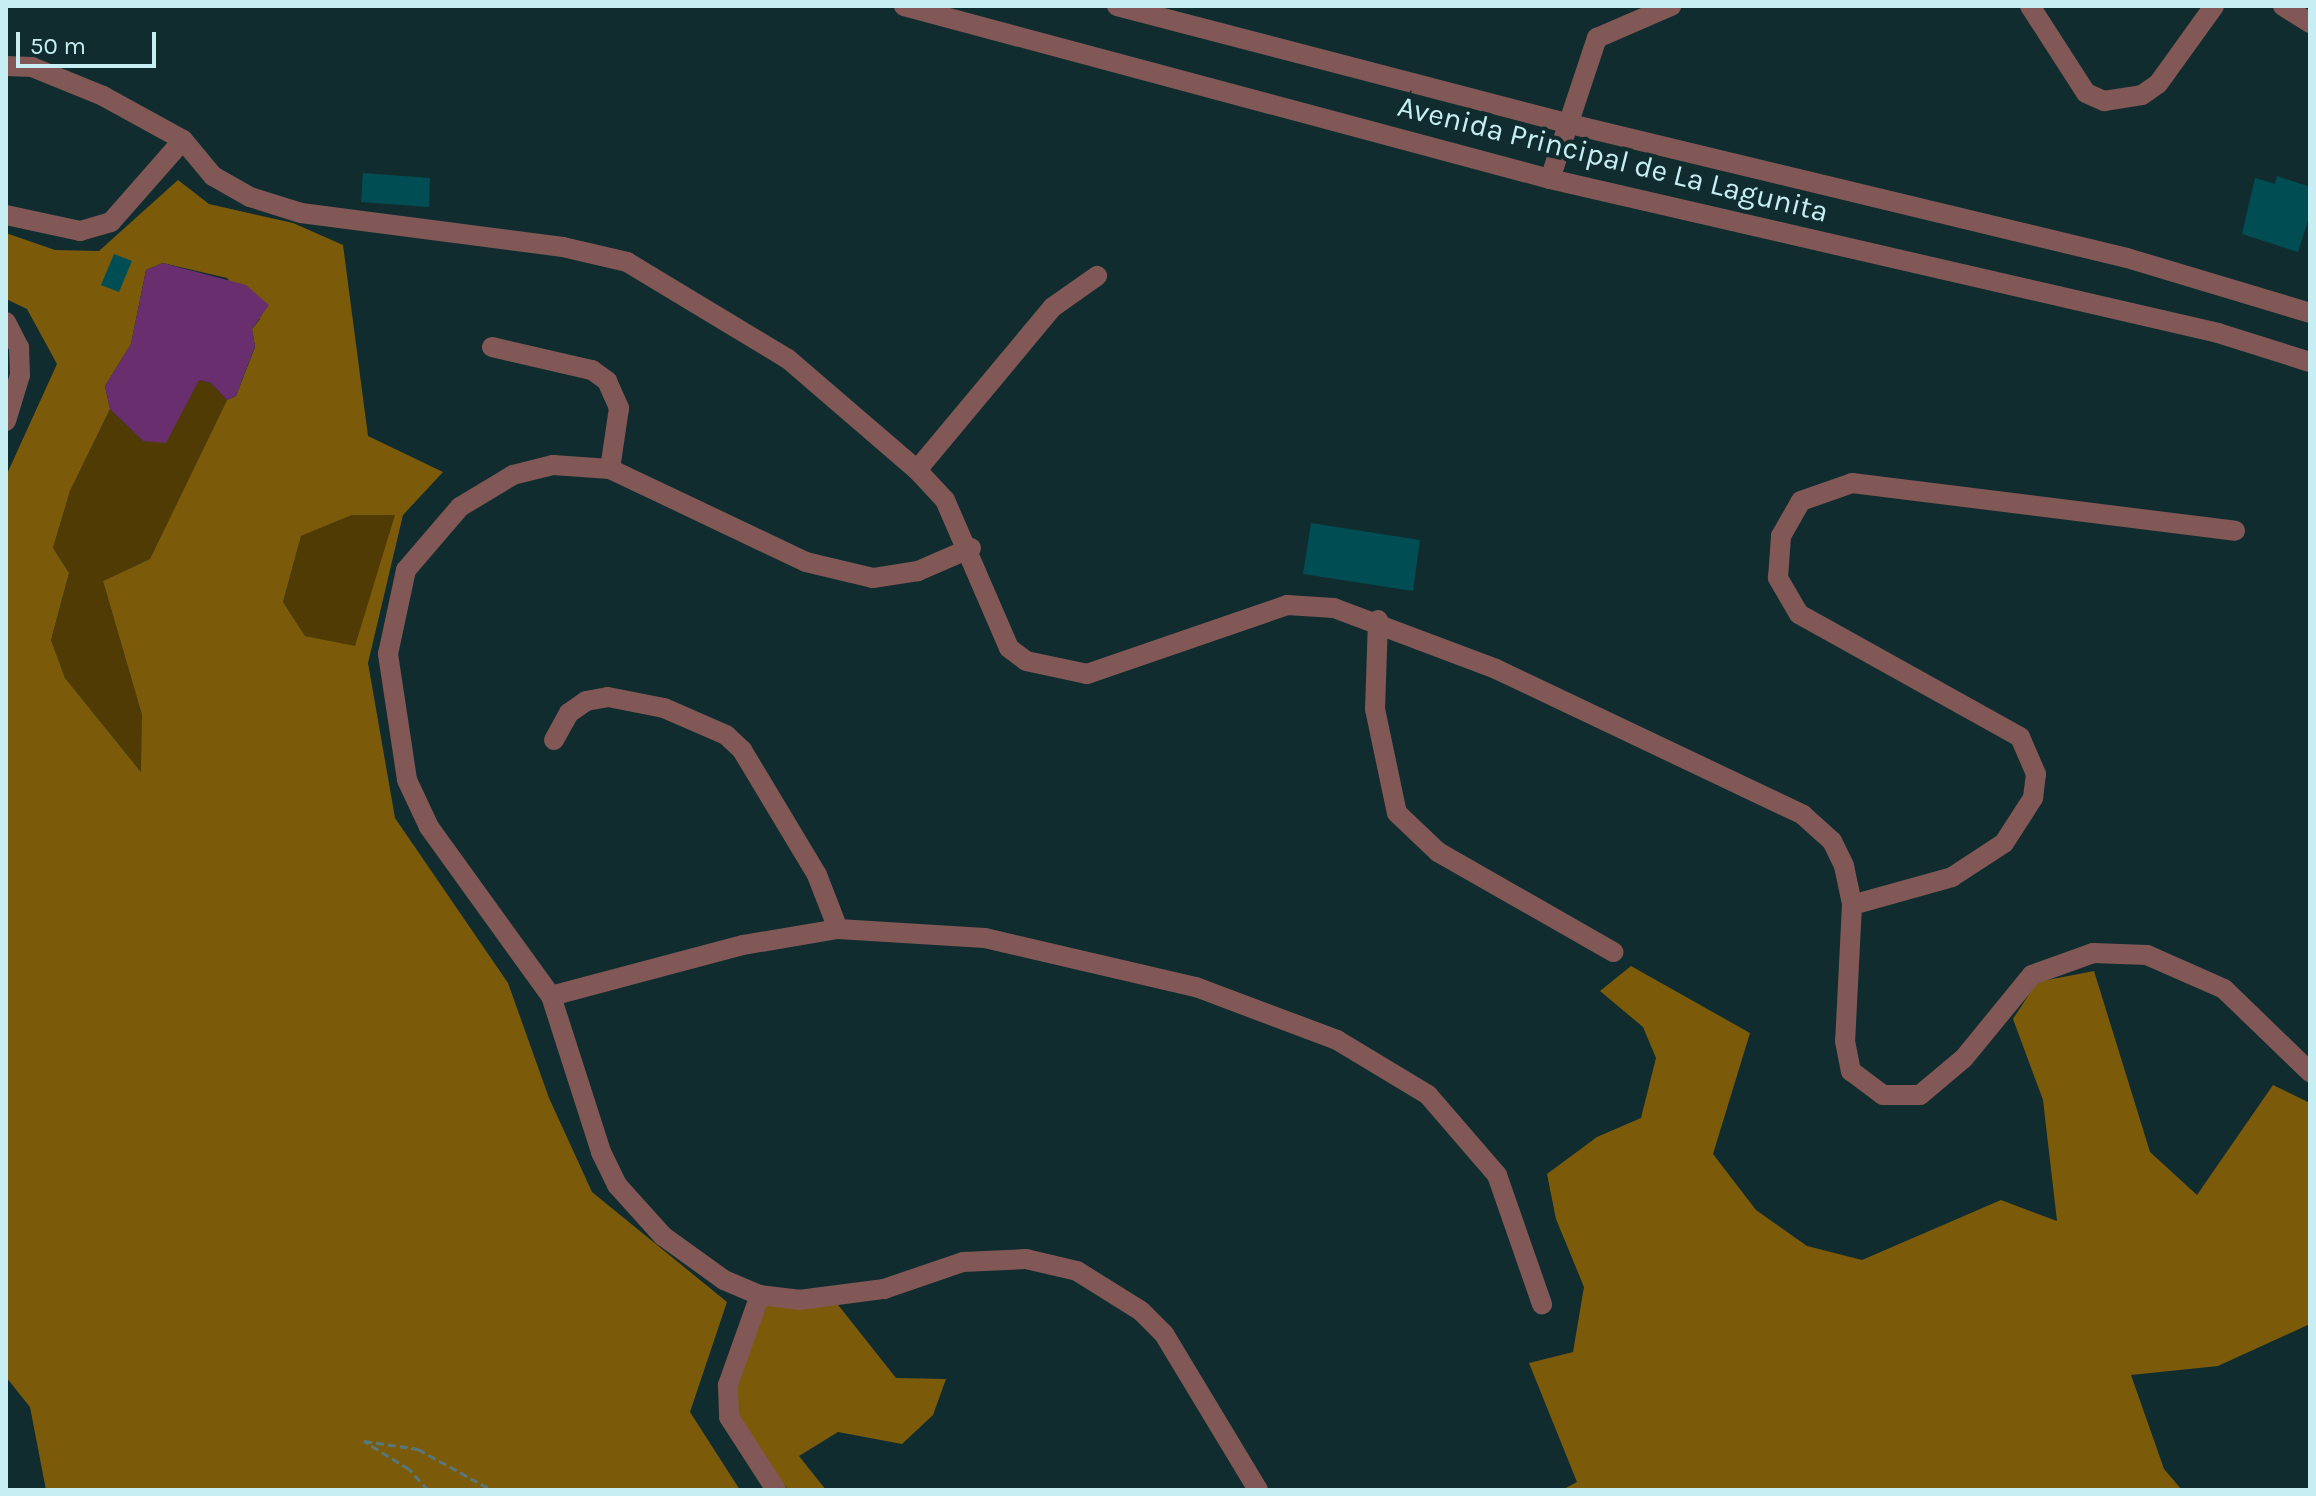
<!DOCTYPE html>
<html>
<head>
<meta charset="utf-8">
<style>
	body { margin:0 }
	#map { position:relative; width:2316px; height:1496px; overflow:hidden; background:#112c2f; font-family:Karla,sans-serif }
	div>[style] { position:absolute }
	.green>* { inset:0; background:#513b04 }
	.forest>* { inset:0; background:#7b5b0a }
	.water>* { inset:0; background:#692e6e }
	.building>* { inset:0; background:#004e54 }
	.path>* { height:3px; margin-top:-1.5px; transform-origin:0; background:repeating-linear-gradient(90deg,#57777a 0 8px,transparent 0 12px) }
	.minor>* { height:20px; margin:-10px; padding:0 10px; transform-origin:10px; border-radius:10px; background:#815855 }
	span { translate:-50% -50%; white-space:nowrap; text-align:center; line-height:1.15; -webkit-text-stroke:8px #112c2f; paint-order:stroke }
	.street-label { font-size:30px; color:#c7eff3 }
	.frame { position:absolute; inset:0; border:8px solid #c7eff3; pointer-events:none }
	.scale { position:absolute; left:16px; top:32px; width:140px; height:36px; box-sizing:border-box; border:4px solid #c7eff3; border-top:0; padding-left:10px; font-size:24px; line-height:28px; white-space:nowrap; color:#c7eff3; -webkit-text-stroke:6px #112c2f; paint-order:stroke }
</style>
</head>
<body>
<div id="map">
	<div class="green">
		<div style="clip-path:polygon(199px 380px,211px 383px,227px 400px,150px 559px,103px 581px,142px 715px,142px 773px,65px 678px,51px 640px,69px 573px,53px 548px,70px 491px,110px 409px,143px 441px)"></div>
		<div style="clip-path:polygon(352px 515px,396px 515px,355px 647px,305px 636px,283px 602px,301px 536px)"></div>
	</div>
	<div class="forest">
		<div style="clip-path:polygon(evenodd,178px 180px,209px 204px,293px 223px,343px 245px,368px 436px,443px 472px,403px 515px,368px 663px,395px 818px,508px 983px,549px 1098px,592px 1192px,727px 1302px,690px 1412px,740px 1490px,46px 1490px,30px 1407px,6px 1377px,6px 476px,57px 364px,27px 309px,6px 299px,6px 233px,55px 250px,99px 251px,178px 180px,163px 263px,227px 278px,260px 319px,252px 329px,255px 347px,236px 396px,227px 400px,150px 559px,103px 581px,142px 715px,141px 772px,65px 678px,51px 640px,69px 573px,53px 548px,70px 491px,110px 409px,105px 386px,131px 344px,146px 270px,163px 263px,178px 180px,352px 515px,395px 515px,355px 646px,305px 636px,283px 602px,301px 536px,352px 515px)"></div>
		<div style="clip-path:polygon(1631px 966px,1750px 1033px,1713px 1154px,1756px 1210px,1807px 1246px,1862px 1260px,2001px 1200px,2057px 1221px,2043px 1100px,2013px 1019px,2037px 982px,2094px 971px,2150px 1152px,2197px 1195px,2273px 1085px,2310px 1103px,2310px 1324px,2218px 1366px,2131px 1375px,2164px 1469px,2182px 1490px,1562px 1490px,1577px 1482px,1529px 1363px,1573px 1352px,1584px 1287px,1556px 1219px,1547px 1174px,1597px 1137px,1641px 1118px,1656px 1058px,1643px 1027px,1600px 991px)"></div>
		<div style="clip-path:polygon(765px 1292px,835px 1301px,896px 1378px,946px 1379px,933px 1415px,902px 1444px,838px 1432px,799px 1456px,826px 1490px,788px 1490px,728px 1406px)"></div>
	</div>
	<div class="water">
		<div style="clip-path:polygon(163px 263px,246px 285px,269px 305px,252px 329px,255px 346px,236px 396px,227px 400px,211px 383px,199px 380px,166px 443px,143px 441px,110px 409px,105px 386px,131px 344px,146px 270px)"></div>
	</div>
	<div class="building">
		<div style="clip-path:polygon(363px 173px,430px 178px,429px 207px,361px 202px)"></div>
		<div style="clip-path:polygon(2277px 176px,2310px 187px,2310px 214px,2298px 252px,2242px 234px,2255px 178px,2275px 184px)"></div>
		<div style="clip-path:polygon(114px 254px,132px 261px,119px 292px,101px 285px)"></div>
		<div style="clip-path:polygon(1311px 523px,1420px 540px,1413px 591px,1303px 574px)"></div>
	</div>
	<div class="path">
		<div style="left:428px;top:1490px;width:28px;rotate:-132deg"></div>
		<div style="left:409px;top:1469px;width:53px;rotate:-148.1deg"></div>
		<div style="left:364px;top:1441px;width:55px;rotate:8.4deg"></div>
		<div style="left:418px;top:1449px;width:85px;rotate:29deg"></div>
	</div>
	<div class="minor">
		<div style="left:904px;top:6px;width:669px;rotate:14.99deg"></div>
		<div style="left:1550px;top:179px;width:686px;rotate:12.98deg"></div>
		<div style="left:2218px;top:333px;width:96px;rotate:17.5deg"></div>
		<div style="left:1117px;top:6px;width:464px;rotate:14.6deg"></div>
		<div style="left:1566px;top:123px;width:577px;rotate:13.53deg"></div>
		<div style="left:2127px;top:258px;width:191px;rotate:16.7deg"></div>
		<div style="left:2030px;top:6px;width:103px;rotate:57.2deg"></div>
		<div style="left:2086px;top:93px;width:20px;rotate:24deg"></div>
		<div style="left:2104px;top:101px;width:38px;rotate:-9deg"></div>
		<div style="left:2142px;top:95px;width:19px;rotate:-35deg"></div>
		<div style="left:2158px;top:84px;width:96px;rotate:-54.3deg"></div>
		<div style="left:2283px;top:6px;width:32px;rotate:32deg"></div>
		<div style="left:6px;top:66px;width:26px;rotate:2deg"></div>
		<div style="left:32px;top:67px;width:77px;rotate:22.2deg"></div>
		<div style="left:103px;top:96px;width:91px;rotate:28.8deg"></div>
		<div style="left:183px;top:140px;width:47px;rotate:50.2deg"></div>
		<div style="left:213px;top:176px;width:43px;rotate:29.6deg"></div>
		<div style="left:250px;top:197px;width:53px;rotate:17.4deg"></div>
		<div style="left:301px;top:213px;width:264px;rotate:7.4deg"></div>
		<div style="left:563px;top:247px;width:66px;rotate:13.2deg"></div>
		<div style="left:627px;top:262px;width:188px;rotate:31.1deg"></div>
		<div style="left:788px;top:359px;width:170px;rotate:40.7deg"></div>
		<div style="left:917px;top:470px;width:41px;rotate:47deg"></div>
		<div style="left:945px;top:500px;width:161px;rotate:66.6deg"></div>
		<div style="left:1009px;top:648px;width:21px;rotate:37deg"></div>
		<div style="left:1026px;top:661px;width:62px;rotate:12deg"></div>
		<div style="left:1087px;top:674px;width:212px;rotate:-19deg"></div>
		<div style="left:1287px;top:605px;width:47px;rotate:3.7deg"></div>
		<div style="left:1334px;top:608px;width:173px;rotate:20.6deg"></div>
		<div style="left:1496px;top:669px;width:340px;rotate:25.4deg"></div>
		<div style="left:1803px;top:815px;width:39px;rotate:42deg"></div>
		<div style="left:1832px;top:841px;width:28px;rotate:64deg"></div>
		<div style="left:1844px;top:866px;width:40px;rotate:78deg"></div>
		<div style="left:1852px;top:905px;width:136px;rotate:92.9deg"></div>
		<div style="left:1845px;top:1041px;width:31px;rotate:79deg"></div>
		<div style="left:1851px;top:1071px;width:40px;rotate:37deg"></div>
		<div style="left:1883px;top:1095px;width:37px"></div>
		<div style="left:1920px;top:1095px;width:57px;rotate:-40.1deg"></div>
		<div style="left:1964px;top:1058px;width:107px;rotate:-50.7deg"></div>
		<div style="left:2032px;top:975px;width:65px;rotate:-19.8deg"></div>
		<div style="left:2093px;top:953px;width:54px;rotate:2.1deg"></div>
		<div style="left:2147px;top:955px;width:84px;rotate:23.8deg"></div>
		<div style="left:2224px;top:989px;width:120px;rotate:44deg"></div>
		<div style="left:1550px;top:179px;width:149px;rotate:-71.6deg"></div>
		<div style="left:1597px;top:38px;width:81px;rotate:-23.4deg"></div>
		<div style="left:6px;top:215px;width:76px;rotate:12.2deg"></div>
		<div style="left:80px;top:231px;width:32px;rotate:-16deg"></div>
		<div style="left:111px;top:222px;width:109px;rotate:-48.7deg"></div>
		<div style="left:6px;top:322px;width:28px;rotate:63deg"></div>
		<div style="left:19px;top:347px;width:28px;rotate:88deg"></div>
		<div style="left:20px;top:375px;width:48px;rotate:106.9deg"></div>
		<div style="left:492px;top:347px;width:103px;rotate:13deg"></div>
		<div style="left:592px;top:370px;width:19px;rotate:36deg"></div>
		<div style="left:607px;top:381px;width:30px;rotate:66deg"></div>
		<div style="left:619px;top:408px;width:62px;rotate:98.4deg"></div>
		<div style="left:917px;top:470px;width:212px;rotate:-50.2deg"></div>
		<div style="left:1053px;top:307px;width:54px;rotate:-35.2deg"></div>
		<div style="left:971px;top:548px;width:58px;rotate:156.5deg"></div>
		<div style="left:918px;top:571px;width:46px;rotate:171.2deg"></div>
		<div style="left:873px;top:578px;width:69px;rotate:-166.6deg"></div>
		<div style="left:806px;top:562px;width:217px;rotate:-154.6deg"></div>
		<div style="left:610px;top:469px;width:57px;rotate:-176deg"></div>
		<div style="left:553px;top:465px;width:41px;rotate:166deg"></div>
		<div style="left:513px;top:475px;width:62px;rotate:148.9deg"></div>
		<div style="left:460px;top:507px;width:83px;rotate:130.6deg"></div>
		<div style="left:406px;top:570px;width:86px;rotate:102.1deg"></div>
		<div style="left:388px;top:654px;width:127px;rotate:81.4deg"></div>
		<div style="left:407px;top:780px;width:52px;rotate:64.9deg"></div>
		<div style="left:429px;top:827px;width:208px;rotate:54.2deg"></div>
		<div style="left:551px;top:996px;width:164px;rotate:72.2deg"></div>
		<div style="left:601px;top:1152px;width:37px;rotate:64deg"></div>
		<div style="left:617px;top:1185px;width:69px;rotate:48deg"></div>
		<div style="left:663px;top:1236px;width:75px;rotate:35.8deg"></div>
		<div style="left:724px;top:1280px;width:39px;rotate:23deg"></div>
		<div style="left:760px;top:1295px;width:39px;rotate:7deg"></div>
		<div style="left:799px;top:1300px;width:86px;rotate:-7.4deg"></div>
		<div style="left:884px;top:1289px;width:83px;rotate:-18.9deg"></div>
		<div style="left:963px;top:1262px;width:63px;rotate:-2.7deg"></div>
		<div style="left:1026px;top:1259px;width:52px;rotate:13.2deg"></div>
		<div style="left:1077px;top:1271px;width:75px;rotate:32deg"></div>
		<div style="left:1141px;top:1311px;width:33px;rotate:45deg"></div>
		<div style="left:1164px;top:1334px;width:182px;rotate:58.9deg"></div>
		<div style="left:1378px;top:620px;width:89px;rotate:91.9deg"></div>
		<div style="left:1375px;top:709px;width:106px;rotate:78.1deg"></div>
		<div style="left:1397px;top:813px;width:57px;rotate:43.6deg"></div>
		<div style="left:1438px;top:852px;width:202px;rotate:29.7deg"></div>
		<div style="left:554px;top:740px;width:31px;rotate:-61deg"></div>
		<div style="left:569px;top:713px;width:21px;rotate:-35deg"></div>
		<div style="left:586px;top:701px;width:22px;rotate:-10deg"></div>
		<div style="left:608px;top:697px;width:57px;rotate:11.1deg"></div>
		<div style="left:664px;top:708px;width:68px;rotate:23.5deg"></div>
		<div style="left:726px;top:735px;width:22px;rotate:43deg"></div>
		<div style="left:742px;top:750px;width:146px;rotate:59deg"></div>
		<div style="left:817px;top:875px;width:58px;rotate:68.7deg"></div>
		<div style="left:1852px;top:905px;width:104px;rotate:-15.6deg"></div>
		<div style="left:1952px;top:877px;width:62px;rotate:-33.2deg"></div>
		<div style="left:2004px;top:843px;width:54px;rotate:-57.2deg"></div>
		<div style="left:2033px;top:798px;width:24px;rotate:-83deg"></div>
		<div style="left:2036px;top:774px;width:40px;rotate:-113.4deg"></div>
		<div style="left:2020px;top:737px;width:253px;rotate:-150.9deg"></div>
		<div style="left:1799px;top:614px;width:42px;rotate:-120.3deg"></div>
		<div style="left:1778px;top:578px;width:42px;rotate:-85.9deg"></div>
		<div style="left:1781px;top:536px;width:40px;rotate:-60.3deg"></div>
		<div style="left:1801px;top:501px;width:54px;rotate:-19.4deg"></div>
		<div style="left:1852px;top:483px;width:386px;rotate:7.1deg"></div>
		<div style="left:551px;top:996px;width:199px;rotate:-14.9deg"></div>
		<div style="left:743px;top:945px;width:96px;rotate:-9.6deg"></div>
		<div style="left:838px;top:929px;width:147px;rotate:3.5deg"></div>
		<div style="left:985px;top:938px;width:217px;rotate:13.1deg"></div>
		<div style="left:1196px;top:987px;width:151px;rotate:20.6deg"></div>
		<div style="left:1337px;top:1040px;width:106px;rotate:31.1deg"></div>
		<div style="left:1428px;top:1095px;width:106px;rotate:49.2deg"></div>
		<div style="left:1497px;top:1175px;width:137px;rotate:70.8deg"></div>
		<div style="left:760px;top:1295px;width:96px;rotate:109.6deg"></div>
		<div style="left:728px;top:1385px;width:32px;rotate:88deg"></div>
		<div style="left:729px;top:1417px;width:87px;rotate:57.2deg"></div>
	</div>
	<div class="street-label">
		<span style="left:1613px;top:159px;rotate:14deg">Avenida Principal de La Lagunita</span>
	</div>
	<div class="frame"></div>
	<div class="scale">50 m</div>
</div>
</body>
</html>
